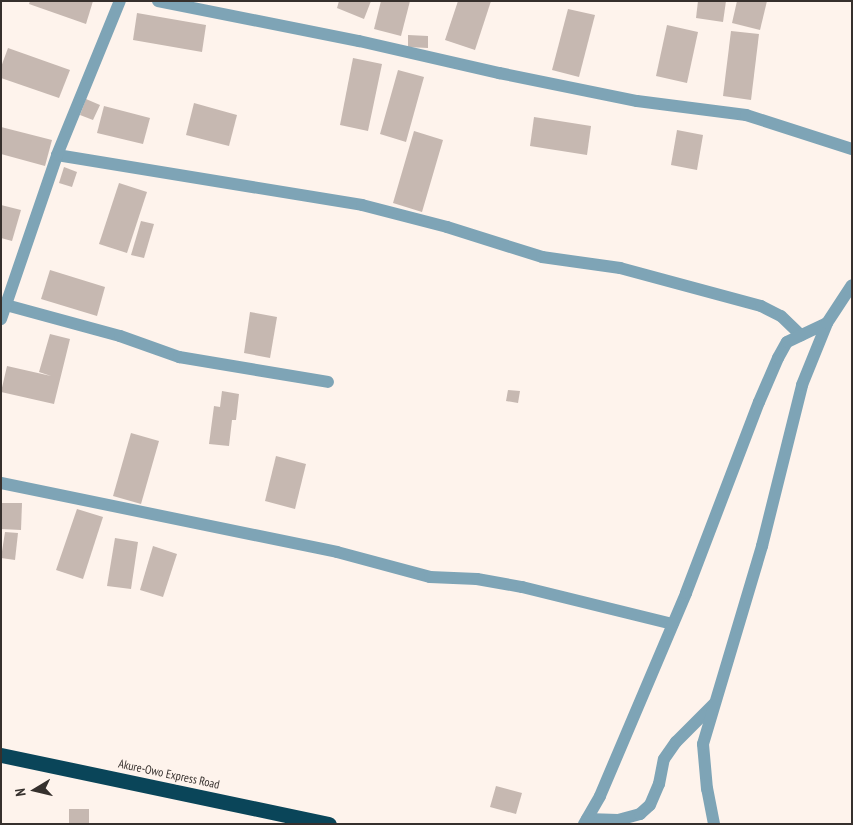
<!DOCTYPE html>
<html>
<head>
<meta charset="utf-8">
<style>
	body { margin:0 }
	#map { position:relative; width:853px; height:825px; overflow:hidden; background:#fef3ec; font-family:"PT Sans Narrow",sans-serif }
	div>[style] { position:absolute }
	.building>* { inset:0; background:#c6b8b1 }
	.minor>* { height:12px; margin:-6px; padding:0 6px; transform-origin:6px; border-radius:6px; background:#7ea4b6 }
	.highway>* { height:15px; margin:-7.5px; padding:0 7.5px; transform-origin:7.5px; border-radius:7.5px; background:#0a4559 }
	span { translate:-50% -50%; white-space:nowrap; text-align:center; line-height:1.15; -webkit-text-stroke:4px #fef3ec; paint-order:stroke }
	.street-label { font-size:12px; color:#36302d }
	.frame { position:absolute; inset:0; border:2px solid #36302d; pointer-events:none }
	.north { position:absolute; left:10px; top:765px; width:50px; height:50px; -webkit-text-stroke:4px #fef3ec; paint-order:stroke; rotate:261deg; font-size:14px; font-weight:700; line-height:20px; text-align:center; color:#36302d }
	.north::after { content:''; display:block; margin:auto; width:18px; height:22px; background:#36302d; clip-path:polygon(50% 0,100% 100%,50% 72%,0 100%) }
</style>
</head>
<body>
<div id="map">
	<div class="building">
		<div style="clip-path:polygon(30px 1px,93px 1px,86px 24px,29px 4px)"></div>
		<div style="clip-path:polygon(339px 1px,371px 1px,364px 19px,337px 8px)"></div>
		<div style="clip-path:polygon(381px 1px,410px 1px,401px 36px,374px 29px)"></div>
		<div style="clip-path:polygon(458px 1px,491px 1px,475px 50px,445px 40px)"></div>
		<div style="clip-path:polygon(698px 1px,726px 1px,723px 22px,696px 18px)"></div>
		<div style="clip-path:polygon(737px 1px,767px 1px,760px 30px,732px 23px)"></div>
		<div style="clip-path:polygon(568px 9px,595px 15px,579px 77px,552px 70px)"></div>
		<div style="clip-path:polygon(137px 13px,206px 25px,202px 52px,133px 40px)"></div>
		<div style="clip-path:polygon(667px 25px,698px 32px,687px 83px,656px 76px)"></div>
		<div style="clip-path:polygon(731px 31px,759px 34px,751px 100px,723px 96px)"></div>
		<div style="clip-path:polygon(408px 35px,428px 36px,428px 48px,408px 47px)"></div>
		<div style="clip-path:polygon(8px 48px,70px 70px,59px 98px,1px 78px,1px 67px)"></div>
		<div style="clip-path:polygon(353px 58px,382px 64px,368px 131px,340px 125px)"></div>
		<div style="clip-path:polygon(398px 70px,424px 77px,406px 142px,380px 134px)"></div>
		<div style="clip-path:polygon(86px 99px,100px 105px,93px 120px,80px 115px)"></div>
		<div style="clip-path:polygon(194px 103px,237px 115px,229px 146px,186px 135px)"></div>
		<div style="clip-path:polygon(104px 106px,150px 118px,143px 144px,97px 133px)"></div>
		<div style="clip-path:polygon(534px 117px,591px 126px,587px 155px,530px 146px)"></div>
		<div style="clip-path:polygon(1px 127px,52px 140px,45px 166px,1px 154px)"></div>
		<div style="clip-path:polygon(677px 130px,703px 135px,697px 170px,671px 165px)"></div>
		<div style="clip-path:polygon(414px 131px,443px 140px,422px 212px,393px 203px)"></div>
		<div style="clip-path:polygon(64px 167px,77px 172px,72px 187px,59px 183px)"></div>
		<div style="clip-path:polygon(119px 183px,147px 192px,127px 253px,99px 244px)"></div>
		<div style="clip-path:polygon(1px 205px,21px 210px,12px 241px,1px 238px)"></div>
		<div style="clip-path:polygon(141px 221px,154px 224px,144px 258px,131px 255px)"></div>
		<div style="clip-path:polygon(50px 270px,105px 287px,97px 316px,41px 299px)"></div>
		<div style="clip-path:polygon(250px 312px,277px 317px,270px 358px,244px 353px)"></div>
		<div style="clip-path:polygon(50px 334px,70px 339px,54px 404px,1px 392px,7px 366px,51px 376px,39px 372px)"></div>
		<div style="clip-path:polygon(508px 390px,520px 391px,518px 403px,506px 401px)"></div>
		<div style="clip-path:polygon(222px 391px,239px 394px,236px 420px,232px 420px,229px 446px,209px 444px,214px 406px,220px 407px)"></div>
		<div style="clip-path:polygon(131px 433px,159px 441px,141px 504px,113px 496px)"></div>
		<div style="clip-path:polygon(276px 456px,306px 464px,295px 509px,265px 501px)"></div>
		<div style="clip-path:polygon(1px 503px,22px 503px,21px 530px,1px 529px)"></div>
		<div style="clip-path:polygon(77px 509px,103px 517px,83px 579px,56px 570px)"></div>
		<div style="clip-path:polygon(5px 532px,18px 533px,15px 560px,1px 558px)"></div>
		<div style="clip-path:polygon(115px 538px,138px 542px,131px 589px,107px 586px)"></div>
		<div style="clip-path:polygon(153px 546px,177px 554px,163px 597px,140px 590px)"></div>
		<div style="clip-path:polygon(496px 786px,522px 793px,516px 814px,490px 807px)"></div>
		<div style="clip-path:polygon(69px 809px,89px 809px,89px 824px,69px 824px)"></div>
	</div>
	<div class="minor">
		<div style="left:158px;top:1px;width:205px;rotate:11.3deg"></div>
		<div style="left:359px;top:41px;width:144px;rotate:12.9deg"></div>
		<div style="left:499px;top:73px;width:141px;rotate:11.5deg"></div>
		<div style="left:637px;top:101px;width:110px;rotate:7.3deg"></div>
		<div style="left:746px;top:115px;width:111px;rotate:17.8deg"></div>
		<div style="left:57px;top:155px;width:309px;rotate:9.3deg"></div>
		<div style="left:362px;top:205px;width:88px;rotate:14.5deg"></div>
		<div style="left:447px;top:227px;width:100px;rotate:17.5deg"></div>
		<div style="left:542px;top:257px;width:79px;rotate:8deg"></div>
		<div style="left:620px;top:268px;width:146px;rotate:15.1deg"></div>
		<div style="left:761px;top:306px;width:22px;rotate:27deg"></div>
		<div style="left:781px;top:316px;width:28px;rotate:44deg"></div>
		<div style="left:6px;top:305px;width:118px;rotate:15.2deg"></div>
		<div style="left:120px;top:336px;width:63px;rotate:19.6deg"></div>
		<div style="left:179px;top:357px;width:151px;rotate:9.5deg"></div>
		<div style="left:1px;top:319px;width:173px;rotate:-71.1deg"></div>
		<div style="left:57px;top:155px;width:166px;rotate:-67.8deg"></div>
		<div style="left:1px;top:483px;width:343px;rotate:11.6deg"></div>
		<div style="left:337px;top:552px;width:96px;rotate:15deg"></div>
		<div style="left:430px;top:577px;width:47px;rotate:2.4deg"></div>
		<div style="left:477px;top:579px;width:46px;rotate:10.1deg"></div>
		<div style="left:522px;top:587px;width:155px;rotate:13.8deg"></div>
		<div style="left:587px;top:819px;width:31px;rotate:2deg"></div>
		<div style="left:618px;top:820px;width:23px;rotate:-15deg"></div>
		<div style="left:640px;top:814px;width:13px;rotate:-42deg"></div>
		<div style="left:650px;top:805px;width:23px;rotate:-67deg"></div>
		<div style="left:659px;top:784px;width:25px;rotate:-79deg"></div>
		<div style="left:664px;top:759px;width:21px;rotate:-55deg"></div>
		<div style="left:676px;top:742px;width:54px;rotate:-45deg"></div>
		<div style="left:584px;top:824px;width:32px;rotate:-60deg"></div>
		<div style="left:600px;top:796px;width:220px;rotate:-67deg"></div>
		<div style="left:686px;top:593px;width:204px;rotate:-69.1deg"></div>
		<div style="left:759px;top:402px;width:48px;rotate:-66.6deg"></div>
		<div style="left:778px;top:358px;width:18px;rotate:-61deg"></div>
		<div style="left:787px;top:342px;width:44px;rotate:-25.4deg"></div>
		<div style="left:714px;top:824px;width:36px;rotate:-101deg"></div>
		<div style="left:707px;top:789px;width:45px;rotate:-95.1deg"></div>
		<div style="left:703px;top:744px;width:207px;rotate:-73.4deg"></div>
		<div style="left:762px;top:546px;width:166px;rotate:-76deg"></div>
		<div style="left:802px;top:385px;width:67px;rotate:-68deg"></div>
		<div style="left:827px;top:323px;width:45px;rotate:-56.7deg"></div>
	</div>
	<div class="highway">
		<div style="left:1px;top:755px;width:335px;rotate:11.9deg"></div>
	</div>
	<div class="street-label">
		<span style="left:169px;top:774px;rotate:12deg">Akure-Owo Express Road</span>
	</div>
	<div class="frame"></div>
	<div class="north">N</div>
</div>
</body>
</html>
